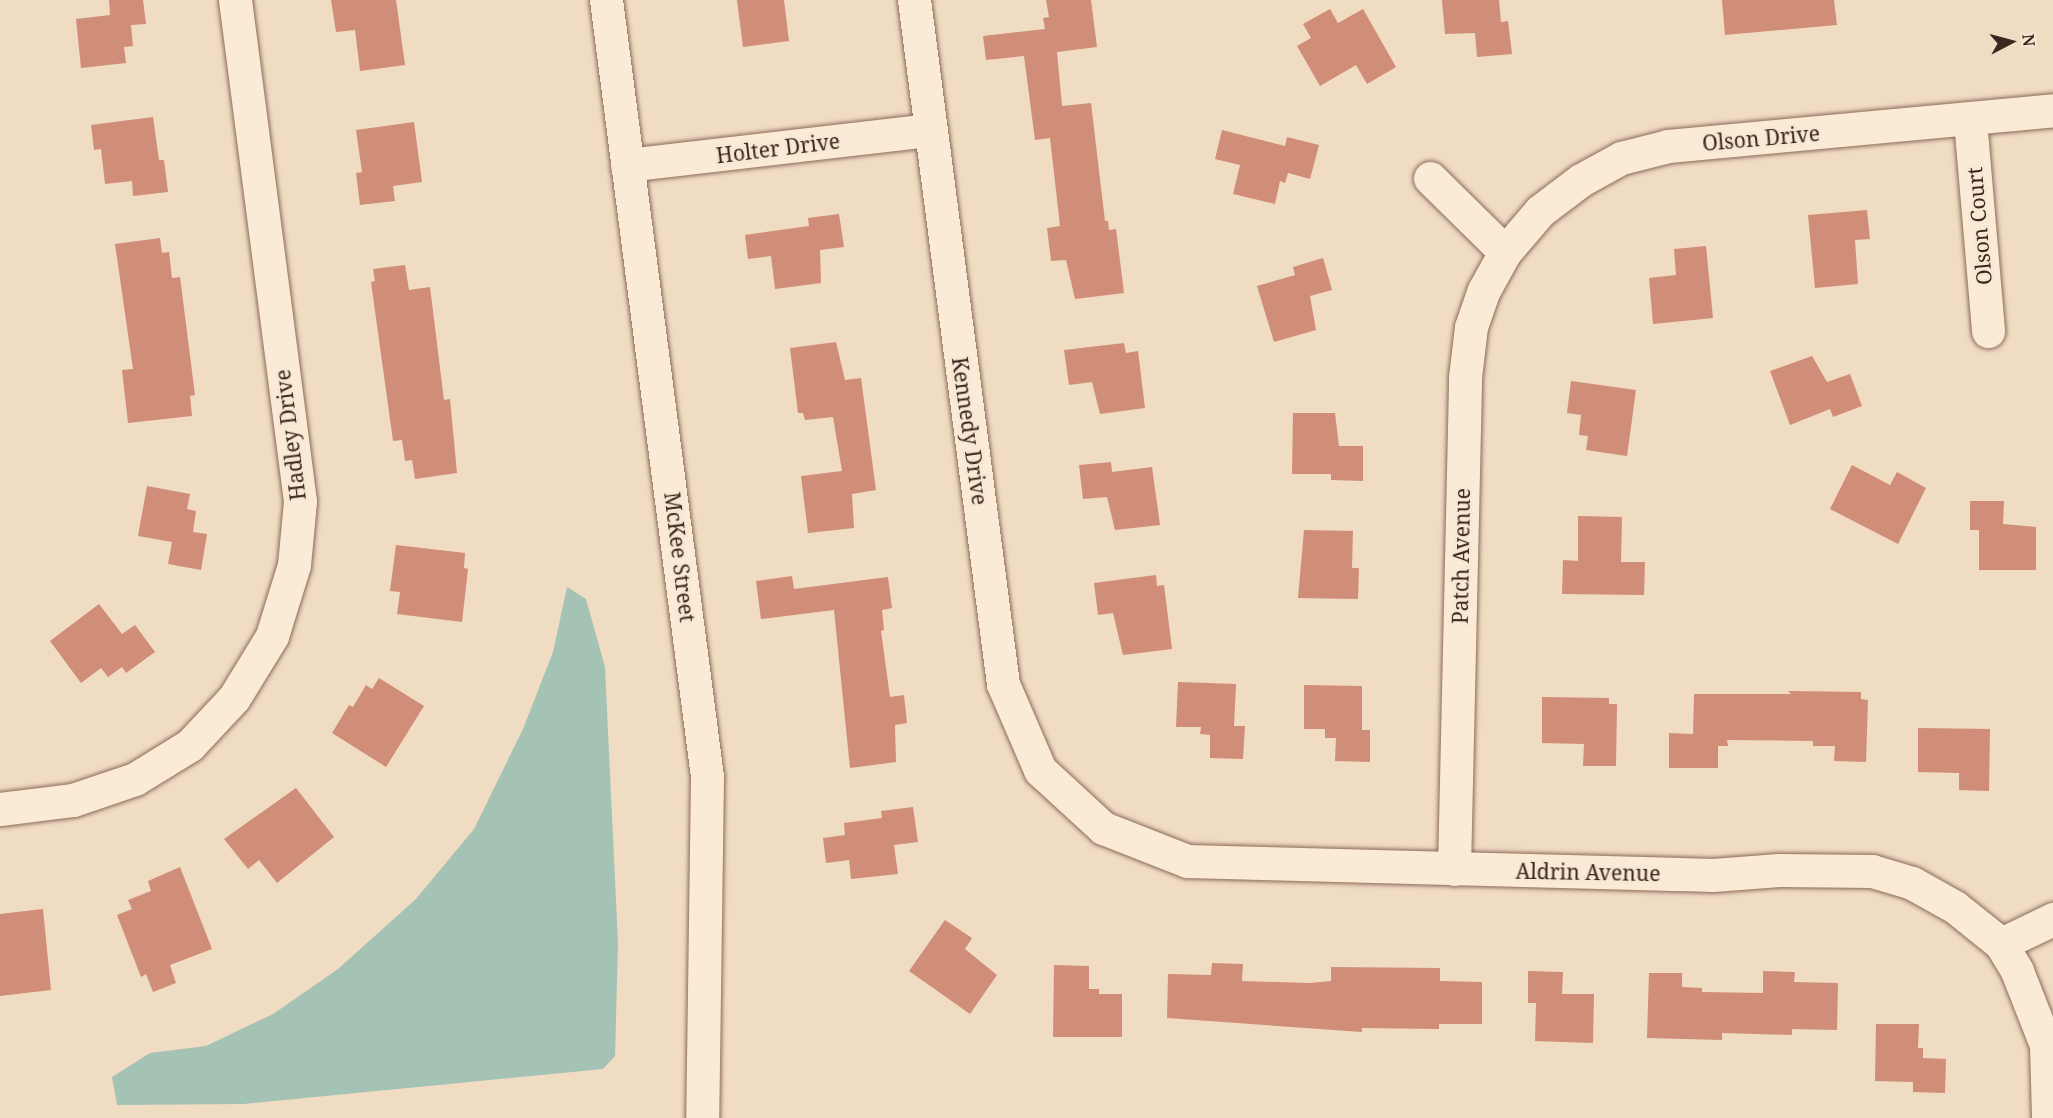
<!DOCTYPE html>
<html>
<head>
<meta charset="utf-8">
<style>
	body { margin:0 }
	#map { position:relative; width:2053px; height:1118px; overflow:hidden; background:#f0dbc3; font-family:"Noto Serif",serif }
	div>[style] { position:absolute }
	.water>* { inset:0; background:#a5c3b5 }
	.building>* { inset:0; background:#d08d77 }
	.roads { filter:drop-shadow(0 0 2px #8b6b58) drop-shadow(0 0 2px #8b6b58) }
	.street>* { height:33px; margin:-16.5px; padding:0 16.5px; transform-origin:16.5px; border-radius:16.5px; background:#faead6 }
	.secondary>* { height:33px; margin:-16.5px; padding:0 16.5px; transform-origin:16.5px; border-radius:16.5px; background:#faead6 }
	span { translate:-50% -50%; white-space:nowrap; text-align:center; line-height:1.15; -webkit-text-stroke:5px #f7e7d3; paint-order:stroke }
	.street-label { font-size:21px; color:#3b271d }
	.north { position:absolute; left:1981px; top:12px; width:60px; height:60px; -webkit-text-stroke:4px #f7e7d3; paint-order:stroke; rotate:84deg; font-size:16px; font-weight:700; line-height:24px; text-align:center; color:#3b271d }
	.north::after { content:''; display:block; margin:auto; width:21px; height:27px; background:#3b271d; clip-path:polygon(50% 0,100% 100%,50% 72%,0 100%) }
</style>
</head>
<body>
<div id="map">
	<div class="water">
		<div style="clip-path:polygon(567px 587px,586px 599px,605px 667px,618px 943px,615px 1056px,603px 1069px,244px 1104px,117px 1105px,112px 1077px,150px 1053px,206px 1046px,273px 1014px,338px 969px,416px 899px,474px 829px,523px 729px,553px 652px)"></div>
	</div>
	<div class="building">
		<div style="clip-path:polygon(109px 0,143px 0,146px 24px,131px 25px,133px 46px,124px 47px,126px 63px,81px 68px,76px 19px,110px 15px)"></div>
		<div style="clip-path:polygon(331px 0,396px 0,405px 65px,360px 71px,355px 30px,336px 32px)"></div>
		<div style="clip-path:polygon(737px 0,784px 0,789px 41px,743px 47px)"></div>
		<div style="clip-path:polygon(1046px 0,1091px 0,1097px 47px,1057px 52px,1062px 106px,1091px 103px,1105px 221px,1108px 221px,1109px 230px,1116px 229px,1124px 293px,1075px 299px,1066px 260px,1051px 261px,1047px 228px,1060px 226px,1050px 138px,1035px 140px,1024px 56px,986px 60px,983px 36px,1045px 29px,1043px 18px,1049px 17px)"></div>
		<div style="clip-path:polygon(1442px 0,1499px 0,1501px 22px,1508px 21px,1512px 54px,1477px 57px,1475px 33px,1445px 34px)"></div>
		<div style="clip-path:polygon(1722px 0,1834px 0,1837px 25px,1725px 35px)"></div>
		<div style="clip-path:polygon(1330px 9px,1338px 23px,1363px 9px,1396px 67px,1367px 84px,1356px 65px,1320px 86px,1297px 46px,1311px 38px,1303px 24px)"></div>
		<div style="clip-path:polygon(153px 117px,159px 160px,164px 160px,168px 192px,133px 196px,132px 181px,105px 184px,101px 149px,94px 150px,91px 125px)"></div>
		<div style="clip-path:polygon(414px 122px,422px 182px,393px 186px,395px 201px,360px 205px,356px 173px,362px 172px,356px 130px)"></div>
		<div style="clip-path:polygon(1222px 130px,1285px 146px,1287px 137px,1319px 145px,1310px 179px,1288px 173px,1285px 183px,1280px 181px,1275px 204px,1233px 194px,1240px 165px,1215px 159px)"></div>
		<div style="clip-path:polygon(1867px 210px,1870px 239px,1855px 240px,1858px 284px,1815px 288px,1808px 215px)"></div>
		<div style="clip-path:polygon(839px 214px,844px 247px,820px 250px,821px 283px,775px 289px,771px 256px,748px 259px,745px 235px,809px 226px,808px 218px)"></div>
		<div style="clip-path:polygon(160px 238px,162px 253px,169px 252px,172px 278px,180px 277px,195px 395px,190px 396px,192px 416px,128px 423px,122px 370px,133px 369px,115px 244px)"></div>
		<div style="clip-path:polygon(1706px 246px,1713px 318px,1653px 324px,1649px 278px,1676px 275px,1674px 249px)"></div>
		<div style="clip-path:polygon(1323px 258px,1332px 290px,1310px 296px,1316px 330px,1274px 342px,1257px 286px,1295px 275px,1293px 267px)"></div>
		<div style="clip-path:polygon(405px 265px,409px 290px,430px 287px,444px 400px,450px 399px,457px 473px,415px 479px,412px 460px,405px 461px,402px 440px,393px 441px,371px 282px,375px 281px,373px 269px)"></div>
		<div style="clip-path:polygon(836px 342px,845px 380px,861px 378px,876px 490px,852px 494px,854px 528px,808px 533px,801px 476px,842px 471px,833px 417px,805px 420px,803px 413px,798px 413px,790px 348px)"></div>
		<div style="clip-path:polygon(1124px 343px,1126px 353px,1138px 351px,1145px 408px,1100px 414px,1092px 382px,1069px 385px,1064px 350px)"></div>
		<div style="clip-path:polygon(1812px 356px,1827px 382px,1850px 374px,1862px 406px,1833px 417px,1830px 409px,1790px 425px,1770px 371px)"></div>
		<div style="clip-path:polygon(1571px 381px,1636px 390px,1627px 456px,1586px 450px,1588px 436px,1579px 435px,1581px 415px,1567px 413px)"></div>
		<div style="clip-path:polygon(1293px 413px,1335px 413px,1339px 446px,1363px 446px,1363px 481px,1331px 480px,1331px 474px,1292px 474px)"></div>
		<div style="clip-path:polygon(1111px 462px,1112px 472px,1152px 467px,1160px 525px,1115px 530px,1107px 497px,1083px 499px,1079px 465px)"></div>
		<div style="clip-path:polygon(1852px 465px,1890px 485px,1897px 472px,1926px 488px,1898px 544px,1830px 509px)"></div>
		<div style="clip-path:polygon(147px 486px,190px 494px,187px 509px,196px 511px,193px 532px,207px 534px,201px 570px,168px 564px,172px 542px,138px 536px)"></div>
		<div style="clip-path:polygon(1970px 501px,2004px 501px,2003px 524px,2036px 527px,2036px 570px,1979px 570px,1979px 530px,1970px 530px)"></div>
		<div style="clip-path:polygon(1578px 516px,1622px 517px,1621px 562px,1645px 562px,1644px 595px,1562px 594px,1563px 560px,1578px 561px)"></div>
		<div style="clip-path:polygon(1304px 530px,1353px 531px,1352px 568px,1359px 568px,1358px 599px,1298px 598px)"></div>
		<div style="clip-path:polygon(396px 545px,465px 553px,464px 568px,468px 569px,462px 622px,397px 614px,400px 592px,390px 591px)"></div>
		<div style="clip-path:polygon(1156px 575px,1157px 586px,1164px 585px,1172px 649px,1123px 655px,1113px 613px,1098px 615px,1094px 583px)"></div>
		<div style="clip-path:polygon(792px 576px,794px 589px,888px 577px,892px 608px,882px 610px,884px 630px,881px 631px,890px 697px,904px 695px,907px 723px,895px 725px,896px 762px,850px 768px,834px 610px,761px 619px,756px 581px)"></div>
		<div style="clip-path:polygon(99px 604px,122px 634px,135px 625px,155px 652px,126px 673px,122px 667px,108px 677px,101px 668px,81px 683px,50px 641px)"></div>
		<div style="clip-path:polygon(379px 678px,424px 706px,386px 767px,332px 733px,349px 705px,353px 707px,366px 685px,372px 689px)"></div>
		<div style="clip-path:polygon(1178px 682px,1236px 684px,1234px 726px,1245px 726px,1243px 759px,1210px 758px,1210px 735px,1200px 734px,1201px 727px,1176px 727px)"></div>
		<div style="clip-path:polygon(1304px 685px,1362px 686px,1362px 730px,1370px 730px,1370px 762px,1335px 761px,1336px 738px,1325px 738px,1325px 729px,1304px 729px)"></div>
		<div style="clip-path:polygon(1788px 691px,1861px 692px,1861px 699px,1868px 700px,1866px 762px,1834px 761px,1835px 746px,1813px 746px,1813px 741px,1727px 740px,1728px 746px,1718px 746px,1718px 768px,1669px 768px,1669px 733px,1693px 734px,1694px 694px,1791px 694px)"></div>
		<div style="clip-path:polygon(1542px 697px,1609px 698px,1609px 704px,1617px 704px,1616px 766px,1583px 766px,1584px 744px,1542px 743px)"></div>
		<div style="clip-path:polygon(1918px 728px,1990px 729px,1989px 791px,1959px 790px,1959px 773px,1918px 772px)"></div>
		<div style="clip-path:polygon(296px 788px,334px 837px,277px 883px,259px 860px,248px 869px,224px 839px)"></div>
		<div style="clip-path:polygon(913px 807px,918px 842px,894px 845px,898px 874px,851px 879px,849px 860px,826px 863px,823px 838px,845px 835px,844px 823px,882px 818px,881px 811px)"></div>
		<div style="clip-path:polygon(180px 867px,212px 949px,170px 965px,176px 983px,153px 992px,146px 974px,141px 977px,117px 915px,132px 909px,128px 900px,151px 891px,148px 881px)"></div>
		<div style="clip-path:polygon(43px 909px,51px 990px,0 996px,0 914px)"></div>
		<div style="clip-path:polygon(945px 920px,972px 938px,965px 949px,997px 975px,970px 1014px,909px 971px)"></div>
		<div style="clip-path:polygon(1212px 963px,1243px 964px,1242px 981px,1309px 983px,1331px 981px,1331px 967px,1440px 968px,1440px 981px,1482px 982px,1482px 1024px,1439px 1024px,1439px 1029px,1362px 1028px,1362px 1032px,1167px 1018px,1168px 974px,1211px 975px)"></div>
		<div style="clip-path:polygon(1054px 965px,1089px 966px,1089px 989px,1099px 989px,1099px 994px,1122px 994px,1122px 1037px,1053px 1037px)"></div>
		<div style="clip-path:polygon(1528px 971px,1563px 972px,1562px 994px,1594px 994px,1593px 1043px,1535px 1041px,1536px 1003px,1528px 1003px)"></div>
		<div style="clip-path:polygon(1763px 971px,1795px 972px,1794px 982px,1838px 983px,1837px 1030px,1792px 1029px,1792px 1035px,1722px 1033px,1722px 1040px,1647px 1038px,1649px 973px,1682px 973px,1682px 987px,1702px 988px,1702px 992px,1763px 993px)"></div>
		<div style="clip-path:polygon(1876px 1024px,1919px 1024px,1918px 1048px,1923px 1048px,1923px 1058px,1946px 1059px,1945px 1093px,1913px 1092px,1913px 1082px,1875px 1081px)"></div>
	</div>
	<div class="roads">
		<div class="street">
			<div style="left:914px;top:0;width:690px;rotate:82.59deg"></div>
			<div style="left:1003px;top:684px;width:94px;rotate:66.7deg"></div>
			<div style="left:1040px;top:770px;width:86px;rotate:42.6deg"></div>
			<div style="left:1103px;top:828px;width:90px;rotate:21.4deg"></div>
			<div style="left:1187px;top:861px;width:526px;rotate:1.52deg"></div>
			<div style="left:1713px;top:875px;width:66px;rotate:-4.3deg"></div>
			<div style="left:1779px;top:870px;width:93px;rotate:0.6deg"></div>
			<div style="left:1872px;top:871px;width:42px;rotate:16.7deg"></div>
			<div style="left:1912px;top:883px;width:49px;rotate:29.2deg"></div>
			<div style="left:1955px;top:907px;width:59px;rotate:38.8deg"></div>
			<div style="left:2001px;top:944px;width:31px;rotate:59deg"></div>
			<div style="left:2017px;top:971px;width:79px;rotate:68.6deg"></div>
			<div style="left:2046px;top:1045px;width:73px;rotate:88.4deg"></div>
			<div style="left:1970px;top:120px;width:212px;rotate:85.1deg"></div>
			<div style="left:627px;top:165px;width:304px;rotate:-6.6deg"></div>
			<div style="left:1430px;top:178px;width:105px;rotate:44.6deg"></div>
			<div style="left:0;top:809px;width:74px;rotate:-7deg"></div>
			<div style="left:73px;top:800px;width:65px;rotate:-18.7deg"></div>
			<div style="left:135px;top:779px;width:65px;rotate:-31.7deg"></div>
			<div style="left:190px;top:745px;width:64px;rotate:-46.9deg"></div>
			<div style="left:234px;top:698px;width:73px;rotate:-58.5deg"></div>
			<div style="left:272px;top:636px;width:74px;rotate:-72.8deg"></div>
			<div style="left:294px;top:565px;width:64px;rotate:-84.6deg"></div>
			<div style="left:300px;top:501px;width:505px;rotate:-97.39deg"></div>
			<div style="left:1454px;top:869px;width:492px;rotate:-88.7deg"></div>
			<div style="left:1465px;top:377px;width:50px;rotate:-83.2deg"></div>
			<div style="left:1471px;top:327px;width:39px;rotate:-71deg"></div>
			<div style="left:1484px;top:290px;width:43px;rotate:-61.1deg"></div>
			<div style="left:1505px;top:252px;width:54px;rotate:-49.5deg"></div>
			<div style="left:1540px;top:211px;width:51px;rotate:-37.1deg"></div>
			<div style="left:1581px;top:180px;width:46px;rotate:-28.8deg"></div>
			<div style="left:1621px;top:158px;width:49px;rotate:-14.3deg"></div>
			<div style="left:1668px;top:146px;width:387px;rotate:-5.3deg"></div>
			<div style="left:2001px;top:944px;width:58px;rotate:-25.7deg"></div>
		</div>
		<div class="secondary">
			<div style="left:606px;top:0;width:784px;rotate:82.59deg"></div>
			<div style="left:707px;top:777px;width:341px;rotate:90.8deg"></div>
		</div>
	</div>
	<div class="street-label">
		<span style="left:1761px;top:138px;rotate:-5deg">Olson Drive</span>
		<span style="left:778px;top:148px;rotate:-7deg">Holter Drive</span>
		<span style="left:1979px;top:226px;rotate:-95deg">Olson Court</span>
		<span style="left:970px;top:431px;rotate:82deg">Kennedy Drive</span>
		<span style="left:290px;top:435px;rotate:-97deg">Hadley Drive</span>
		<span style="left:1461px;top:556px;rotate:-89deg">Patch Avenue</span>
		<span style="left:680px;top:557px;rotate:83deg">McKee Street</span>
		<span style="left:1588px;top:872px;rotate:1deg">Aldrin Avenue</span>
	</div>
	<div class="north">N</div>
</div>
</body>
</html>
